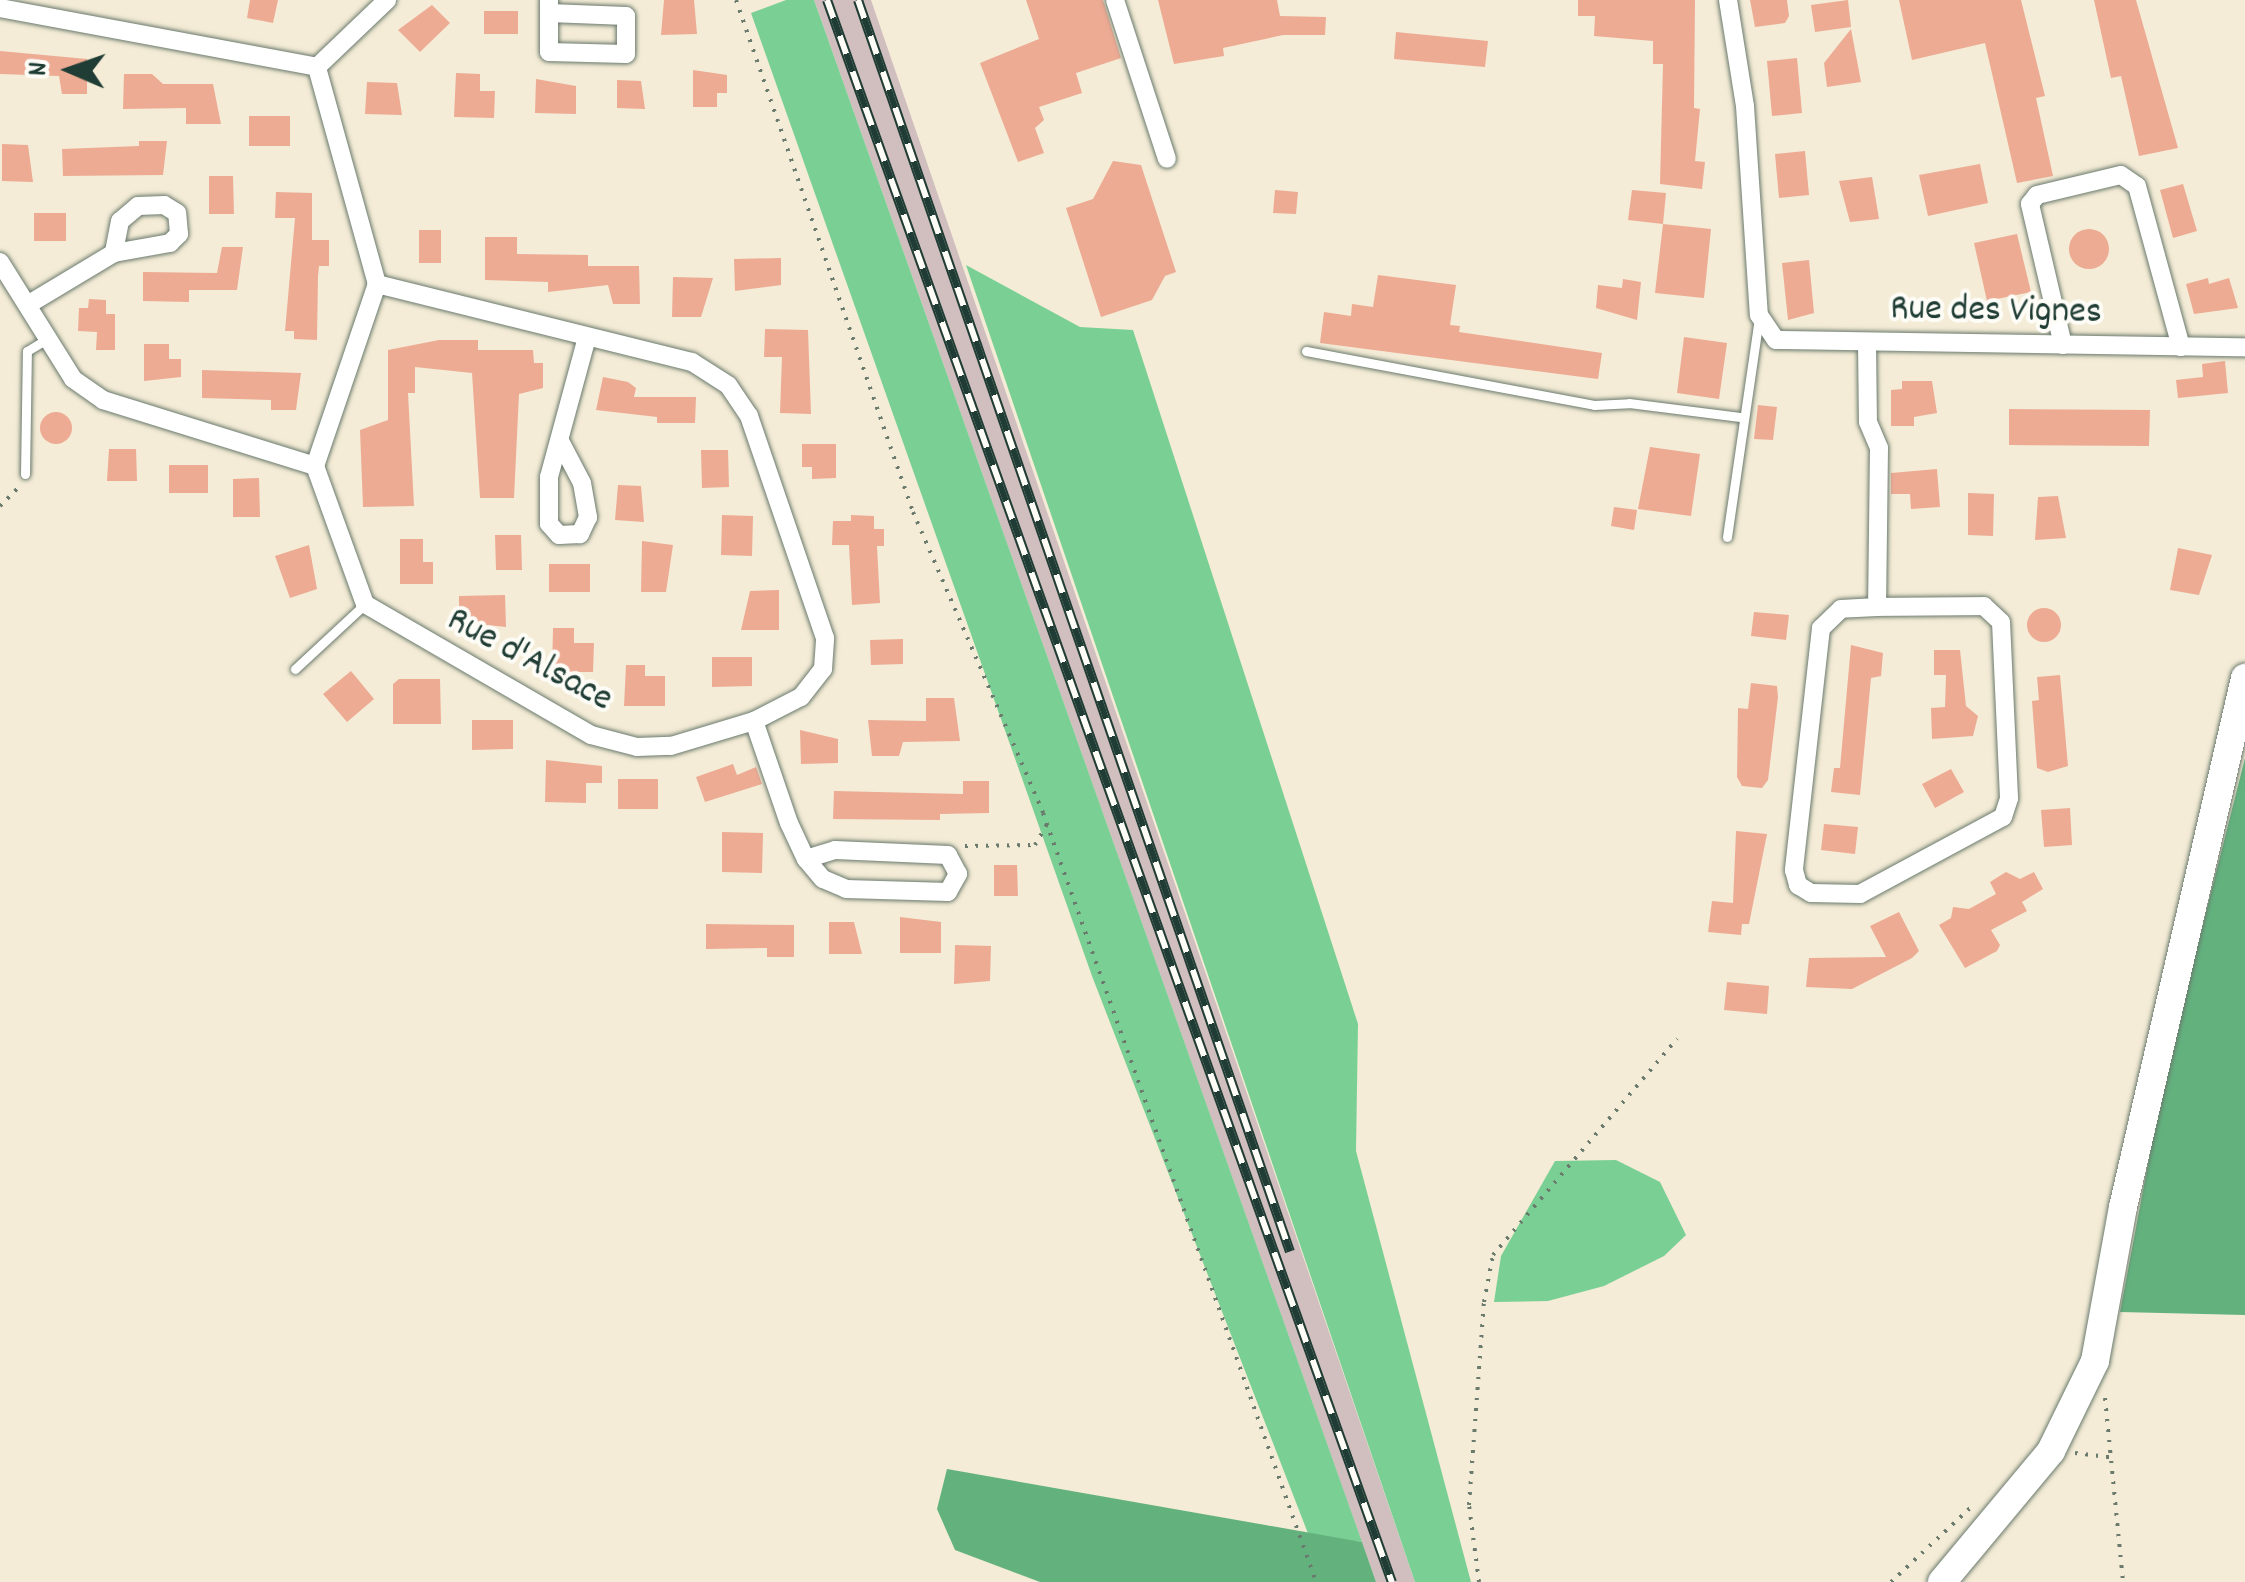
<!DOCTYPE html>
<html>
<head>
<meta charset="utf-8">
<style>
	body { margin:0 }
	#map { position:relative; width:2245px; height:1582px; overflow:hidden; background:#f4ecd6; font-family:Dekko,sans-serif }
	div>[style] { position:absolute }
	.industrial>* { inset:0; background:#d1bfbf }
	.green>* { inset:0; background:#7ad094 }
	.forest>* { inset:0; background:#63b27e }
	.building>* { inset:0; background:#edab94 }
	.round { border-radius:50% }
	.path>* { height:4px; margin-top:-2px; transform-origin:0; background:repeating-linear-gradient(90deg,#6a7a6d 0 2.5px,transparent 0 10.5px) }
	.roads { filter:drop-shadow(0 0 2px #6a7a6d) drop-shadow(0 0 2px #6a7a6d) }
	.service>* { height:9px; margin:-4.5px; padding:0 4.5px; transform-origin:4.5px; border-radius:4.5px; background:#fff }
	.minor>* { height:18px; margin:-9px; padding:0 9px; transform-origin:9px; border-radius:9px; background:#fff }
	.secondary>* { height:28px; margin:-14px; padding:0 14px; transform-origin:14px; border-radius:14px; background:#fff }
	.rail>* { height:10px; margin-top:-5px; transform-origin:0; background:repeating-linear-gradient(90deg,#fdfcf7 0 19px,#1f3d34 0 38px); box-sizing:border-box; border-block:2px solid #1f3d34 }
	span { translate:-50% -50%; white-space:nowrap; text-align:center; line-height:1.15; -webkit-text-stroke:8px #fdfcf7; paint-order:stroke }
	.street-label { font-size:38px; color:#1f3d34 }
	.north { position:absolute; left:20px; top:20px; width:100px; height:100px; -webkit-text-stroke:8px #fdfcf7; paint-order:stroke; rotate:272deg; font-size:28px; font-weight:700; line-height:40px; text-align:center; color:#1f3d34 }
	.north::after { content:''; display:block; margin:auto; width:35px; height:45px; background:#1f3d34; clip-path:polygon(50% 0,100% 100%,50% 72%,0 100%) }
</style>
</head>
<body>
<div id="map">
	<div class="industrial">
		<div style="clip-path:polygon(814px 0,871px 0,1415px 1582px,1376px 1582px)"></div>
	</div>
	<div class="green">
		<div style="clip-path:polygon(786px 0,814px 0,1362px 1542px,1309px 1536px,1092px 976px,751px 13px)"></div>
		<div style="clip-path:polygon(966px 265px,1080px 327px,1133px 330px,1358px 1024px,1356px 1151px,1471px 1582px,1415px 1582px)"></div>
		<div style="clip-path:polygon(1616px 1160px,1660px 1182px,1686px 1235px,1664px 1256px,1604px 1286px,1548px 1301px,1494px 1302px,1501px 1256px,1555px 1161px)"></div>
	</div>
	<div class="forest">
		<div style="clip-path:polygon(2245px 758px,2245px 1315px,2120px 1312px,2165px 1074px)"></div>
		<div style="clip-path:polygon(947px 1469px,1362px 1542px,1376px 1582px,1040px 1582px,955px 1550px,937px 1509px)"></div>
	</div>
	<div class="building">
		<div style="clip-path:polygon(250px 0,278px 0,273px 23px,247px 18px)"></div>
		<div style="clip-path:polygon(664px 0,694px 0,697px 34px,661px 35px)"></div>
		<div style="clip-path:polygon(1026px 0,1103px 0,1121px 58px,1076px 73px,1082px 93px,1039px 107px,1044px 120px,1035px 128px,1044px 153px,1018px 162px,980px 63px,1039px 39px)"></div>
		<div style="clip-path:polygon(1158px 0,1277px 0,1280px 16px,1326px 17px,1325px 35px,1283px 35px,1223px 48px,1224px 56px,1174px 64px)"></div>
		<div style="clip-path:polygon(1578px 0,1695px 0,1694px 108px,1700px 109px,1695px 161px,1705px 162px,1702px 189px,1660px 184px,1663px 64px,1653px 64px,1653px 41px,1594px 36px,1595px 16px,1578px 16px)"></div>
		<div style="clip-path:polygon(1750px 0,1787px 0,1789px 16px,1785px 23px,1755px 27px)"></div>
		<div style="clip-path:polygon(1848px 0,1851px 27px,1815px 32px,1811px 5px)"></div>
		<div style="clip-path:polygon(1899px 0,2021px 0,2045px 96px,2036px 98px,2053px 176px,2017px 183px,1985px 43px,1912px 60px)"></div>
		<div style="clip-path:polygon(2094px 0,2136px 0,2178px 148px,2139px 156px,2121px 76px,2111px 78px)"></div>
		<div style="clip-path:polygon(432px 5px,450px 23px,420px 52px,398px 30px)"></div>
		<div style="clip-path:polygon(484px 11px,518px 11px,518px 34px,484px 34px)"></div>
		<div style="clip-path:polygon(1851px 29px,1861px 82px,1827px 87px,1824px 63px)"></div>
		<div style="clip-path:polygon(1396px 32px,1488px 41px,1485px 67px,1394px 59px)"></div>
		<div style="clip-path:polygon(0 51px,87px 59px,87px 94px,62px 94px,59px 76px,0 74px)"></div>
		<div style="clip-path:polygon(1797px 58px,1802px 113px,1772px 116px,1767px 61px)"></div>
		<div style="clip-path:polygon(693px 70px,727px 75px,727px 93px,717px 93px,717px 107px,693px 107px)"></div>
		<div style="clip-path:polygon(456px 73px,480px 74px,480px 91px,495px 91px,494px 118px,454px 117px)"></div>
		<div style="clip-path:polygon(124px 74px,152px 74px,163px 84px,213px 84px,221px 124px,186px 124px,186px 108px,123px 109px)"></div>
		<div style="clip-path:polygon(536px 79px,576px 86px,576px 114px,535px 113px)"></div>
		<div style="clip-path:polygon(617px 80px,641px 81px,645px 109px,617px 108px)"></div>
		<div style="clip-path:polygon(367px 82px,397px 83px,402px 115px,365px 114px)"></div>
		<div style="clip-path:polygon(249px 116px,290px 116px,290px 146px,249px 146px)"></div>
		<div style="clip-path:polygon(139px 141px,167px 141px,163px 175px,63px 176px,62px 149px,139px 146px)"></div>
		<div style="clip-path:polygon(2px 144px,28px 145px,33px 182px,2px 181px)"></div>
		<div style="clip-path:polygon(1805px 151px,1809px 195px,1779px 198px,1775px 154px)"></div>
		<div style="clip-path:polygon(1113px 161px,1141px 165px,1176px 272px,1165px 276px,1152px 300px,1101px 317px,1066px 208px,1093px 199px)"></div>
		<div style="clip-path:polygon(1980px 164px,1988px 203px,1928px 216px,1919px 175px)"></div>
		<div style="clip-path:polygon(209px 176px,233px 176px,234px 214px,209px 214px)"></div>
		<div style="clip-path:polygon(1872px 177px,1879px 219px,1850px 222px,1839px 181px)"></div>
		<div style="clip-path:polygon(2183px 184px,2197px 231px,2173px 238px,2160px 190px)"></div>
		<div style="clip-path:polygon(1275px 190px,1298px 192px,1296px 214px,1273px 213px)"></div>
		<div style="clip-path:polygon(1632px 190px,1666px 193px,1663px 224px,1628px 220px)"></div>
		<div style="clip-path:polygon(276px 192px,312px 193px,312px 240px,329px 240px,329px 266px,319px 266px,318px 276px,317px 340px,294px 339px,294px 331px,285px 331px,295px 218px,275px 218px)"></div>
		<div style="clip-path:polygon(34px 213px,66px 213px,66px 241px,34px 241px)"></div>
		<div style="clip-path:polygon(1663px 224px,1711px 229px,1704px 298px,1655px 293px)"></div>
		<div class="round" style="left:2069px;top:229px;width:40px;height:40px"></div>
		<div style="clip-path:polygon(419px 230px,441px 230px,441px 263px,419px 263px)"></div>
		<div style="clip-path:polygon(2017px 234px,2031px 292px,1987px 301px,1974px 243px)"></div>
		<div style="clip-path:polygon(485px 237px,517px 237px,517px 254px,588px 255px,588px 266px,639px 266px,640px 304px,613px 304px,608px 285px,548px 292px,548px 282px,485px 280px)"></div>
		<div style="clip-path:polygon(222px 247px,243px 247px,237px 290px,189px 290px,189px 302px,143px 301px,143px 272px,217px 273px)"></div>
		<div style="clip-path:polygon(781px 258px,781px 285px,735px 291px,734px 259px)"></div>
		<div style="clip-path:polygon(1809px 260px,1814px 313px,1788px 320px,1782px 263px)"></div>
		<div style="clip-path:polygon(1378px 275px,1456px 285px,1450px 325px,1460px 326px,1459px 332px,1602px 353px,1598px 379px,1320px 343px,1324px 312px,1351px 316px,1352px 304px,1373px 307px)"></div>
		<div style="clip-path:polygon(673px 277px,713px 278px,701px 317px,672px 317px)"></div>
		<div style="clip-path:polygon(2208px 278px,2209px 284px,2229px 278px,2238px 308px,2194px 314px,2186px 284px)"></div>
		<div style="clip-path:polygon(1623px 279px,1641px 282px,1637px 320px,1596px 308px,1598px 285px,1622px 288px)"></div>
		<div style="clip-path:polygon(89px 299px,106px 300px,106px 314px,115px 314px,115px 350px,96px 350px,97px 332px,78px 331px,79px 308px,88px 308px)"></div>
		<div style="clip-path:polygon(765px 329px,808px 330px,811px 414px,780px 413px,782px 357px,764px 357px)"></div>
		<div style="clip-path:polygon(1684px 337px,1727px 343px,1719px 399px,1677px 393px)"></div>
		<div style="clip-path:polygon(439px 340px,478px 340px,478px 350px,533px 350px,534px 363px,543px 363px,543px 388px,519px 394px,514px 498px,480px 498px,472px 373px,415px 367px,415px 393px,408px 393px,414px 506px,363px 507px,360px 430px,388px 420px,388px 350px)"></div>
		<div style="clip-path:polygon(144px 344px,169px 344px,169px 359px,181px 359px,181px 377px,144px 381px)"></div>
		<div style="clip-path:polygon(2225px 361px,2228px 393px,2178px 398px,2176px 380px,2203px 377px,2202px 364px)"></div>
		<div style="clip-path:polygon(202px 370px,301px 373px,296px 410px,271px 410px,271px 400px,202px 398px)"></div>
		<div style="clip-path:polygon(603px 377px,628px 382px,636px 388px,634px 397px,696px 397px,695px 423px,657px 423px,657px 417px,596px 410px)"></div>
		<div style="clip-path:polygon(1902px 381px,1932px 381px,1937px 413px,1914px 417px,1914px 426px,1891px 426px,1891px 390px,1902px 389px)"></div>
		<div style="clip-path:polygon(1758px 405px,1777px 407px,1773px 440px,1754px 439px)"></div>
		<div style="clip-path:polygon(2009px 409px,2150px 410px,2149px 446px,2009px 445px)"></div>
		<div class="round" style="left:40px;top:412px;width:32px;height:32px"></div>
		<div style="clip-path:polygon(802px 444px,836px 444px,836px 478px,812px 479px,812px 467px,802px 467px)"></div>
		<div style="clip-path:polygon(1650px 447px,1700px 454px,1691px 516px,1638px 509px)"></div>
		<div style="clip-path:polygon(109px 449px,136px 449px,137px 481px,107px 481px)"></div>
		<div style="clip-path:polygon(701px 450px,728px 450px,729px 487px,702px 488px)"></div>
		<div style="clip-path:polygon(169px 465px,208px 465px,208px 493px,169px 493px)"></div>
		<div style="clip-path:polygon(1937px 469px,1940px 507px,1911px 509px,1910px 494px,1891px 494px,1891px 473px)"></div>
		<div style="clip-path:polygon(259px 478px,260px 517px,233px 517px,233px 479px)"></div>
		<div style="clip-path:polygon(618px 485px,641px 486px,644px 522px,615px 520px)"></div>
		<div style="clip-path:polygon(1968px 493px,1994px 494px,1993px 536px,1968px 535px)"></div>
		<div style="clip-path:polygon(2058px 496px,2066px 538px,2035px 540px,2038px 497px)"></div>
		<div style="clip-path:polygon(1614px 507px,1637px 510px,1634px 530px,1611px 526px)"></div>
		<div style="clip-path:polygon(722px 515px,753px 516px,752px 556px,721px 555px)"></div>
		<div style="clip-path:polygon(851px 515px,874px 516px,874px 529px,884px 529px,884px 546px,877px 546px,880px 603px,852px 605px,849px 545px,832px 545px,833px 521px,851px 521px)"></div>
		<div style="clip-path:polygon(495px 535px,521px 535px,522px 570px,496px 570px)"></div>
		<div style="clip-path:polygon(400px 539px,423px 539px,423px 562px,433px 562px,433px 584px,400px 584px)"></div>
		<div style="clip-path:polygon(642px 541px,673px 545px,666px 592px,641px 592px)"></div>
		<div style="clip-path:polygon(309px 545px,317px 589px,290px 598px,275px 556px)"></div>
		<div style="clip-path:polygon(2178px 548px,2212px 555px,2199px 595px,2170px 590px)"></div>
		<div style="clip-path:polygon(549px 564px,590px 564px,590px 592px,549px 592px)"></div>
		<div style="clip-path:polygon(779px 590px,779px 630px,741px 630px,750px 591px)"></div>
		<div style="clip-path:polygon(505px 595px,506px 627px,459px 622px,459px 596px)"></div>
		<div class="round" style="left:2027px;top:608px;width:34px;height:34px"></div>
		<div style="clip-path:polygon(1754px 612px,1789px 615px,1786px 640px,1751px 636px)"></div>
		<div style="clip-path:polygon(553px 628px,574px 628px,574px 643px,594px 643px,593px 672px,552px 672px)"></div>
		<div style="clip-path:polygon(903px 639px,903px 664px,871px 665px,870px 640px)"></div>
		<div style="clip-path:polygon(1851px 645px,1883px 653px,1881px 676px,1871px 678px,1860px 795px,1831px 792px,1834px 768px,1840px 768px)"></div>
		<div style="clip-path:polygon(1934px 650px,1960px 650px,1966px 706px,1978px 716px,1973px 736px,1932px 739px,1931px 708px,1945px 707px,1946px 675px,1934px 675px)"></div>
		<div style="clip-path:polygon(712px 657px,752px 657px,752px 686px,712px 687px)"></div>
		<div style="clip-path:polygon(626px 665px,645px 665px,645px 676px,665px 676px,665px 706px,624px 706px)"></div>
		<div style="clip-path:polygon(351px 671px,374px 699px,347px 722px,323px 694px)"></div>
		<div style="clip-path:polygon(2060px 675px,2068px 766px,2048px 772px,2037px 768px,2032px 701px,2039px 700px,2037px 677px)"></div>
		<div style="clip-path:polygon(399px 679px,440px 679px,441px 724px,393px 724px,393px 684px)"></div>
		<div style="clip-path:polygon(1751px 683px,1777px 686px,1778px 697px,1768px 780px,1762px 788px,1742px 786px,1737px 777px,1738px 708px,1748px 709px)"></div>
		<div style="clip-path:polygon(926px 698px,954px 698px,960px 741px,903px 742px,899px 756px,872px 756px,868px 720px,926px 721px)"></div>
		<div style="clip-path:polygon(472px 720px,513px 720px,513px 749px,472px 750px)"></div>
		<div style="clip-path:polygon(800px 730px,838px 739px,838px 763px,801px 764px)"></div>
		<div style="clip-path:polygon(546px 760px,602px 766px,602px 783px,586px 783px,586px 803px,545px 802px)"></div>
		<div style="clip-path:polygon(733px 764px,737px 775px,756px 767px,762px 784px,705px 802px,696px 777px)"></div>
		<div style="clip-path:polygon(1951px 769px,1964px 792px,1935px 808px,1922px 784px)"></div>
		<div style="clip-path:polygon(618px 779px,658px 779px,658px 809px,618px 809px)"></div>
		<div style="clip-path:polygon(963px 781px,989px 781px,989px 813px,940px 814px,940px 820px,833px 819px,834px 791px,963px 794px)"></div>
		<div style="clip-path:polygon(2070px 808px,2072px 845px,2044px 847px,2041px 810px)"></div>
		<div style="clip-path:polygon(1824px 824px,1858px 827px,1855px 854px,1821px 850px)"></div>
		<div style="clip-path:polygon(1736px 831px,1767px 834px,1749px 924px,1742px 924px,1741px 935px,1708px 932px,1712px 901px,1733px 903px)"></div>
		<div style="clip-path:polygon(722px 832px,763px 833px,762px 873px,722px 872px)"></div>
		<div style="clip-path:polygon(994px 865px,1017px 865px,1018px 896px,994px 896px)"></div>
		<div style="clip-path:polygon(2006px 872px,2020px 879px,2034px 872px,2043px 889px,2022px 902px,2027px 911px,1991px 930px,2000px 945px,1997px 951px,1965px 968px,1939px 925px,1951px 918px,1953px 907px,1969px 909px,1996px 894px,1990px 882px)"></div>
		<div style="clip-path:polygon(1899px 912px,1919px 951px,1912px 958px,1852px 989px,1806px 987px,1809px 958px,1886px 957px,1870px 926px)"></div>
		<div style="clip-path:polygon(900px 917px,941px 922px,941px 953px,900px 953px)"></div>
		<div style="clip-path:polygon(829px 922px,854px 922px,862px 954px,829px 954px)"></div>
		<div style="clip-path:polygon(706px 924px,794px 925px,794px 957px,767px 957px,767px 948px,706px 949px)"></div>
		<div style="clip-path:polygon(955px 945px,991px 946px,990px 981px,954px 984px)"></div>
		<div style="clip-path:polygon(1727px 982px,1769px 986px,1767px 1014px,1724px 1010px)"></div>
	</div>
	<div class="path">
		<div style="left:736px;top:0;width:542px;rotate:70.93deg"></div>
		<div style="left:913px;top:512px;width:328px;rotate:66.6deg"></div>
		<div style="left:1043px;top:813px;width:816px;rotate:70.45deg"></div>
		<div style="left:0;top:506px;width:28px;rotate:-45deg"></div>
		<div style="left:965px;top:846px;width:70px;rotate:-0.8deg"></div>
		<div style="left:1035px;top:845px;width:24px;rotate:-60deg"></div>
		<div style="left:2105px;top:1398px;width:185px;rotate:84.4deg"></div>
		<div style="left:2075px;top:1453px;width:35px;rotate:7deg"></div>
		<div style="left:1479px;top:1582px;width:78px;rotate:-97.4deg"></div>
		<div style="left:1469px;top:1505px;width:204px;rotate:-85.8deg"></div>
		<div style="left:1484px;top:1302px;width:48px;rotate:-79.2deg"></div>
		<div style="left:1493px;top:1255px;width:284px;rotate:-49.6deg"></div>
		<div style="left:1891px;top:1582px;width:108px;rotate:-43.1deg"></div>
	</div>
	<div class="roads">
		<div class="service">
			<div style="left:1306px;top:351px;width:293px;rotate:10.6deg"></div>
			<div style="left:1594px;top:405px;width:35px;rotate:-3deg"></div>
			<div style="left:1629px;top:403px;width:112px;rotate:7.2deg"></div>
			<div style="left:25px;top:474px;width:123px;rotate:-89.1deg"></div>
			<div style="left:27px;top:351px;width:23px;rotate:-31deg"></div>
			<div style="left:1727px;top:537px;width:222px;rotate:-81.7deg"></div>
			<div style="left:295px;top:669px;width:96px;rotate:-42.9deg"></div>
		</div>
		<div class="minor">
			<div style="left:549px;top:0;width:52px;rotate:90deg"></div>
			<div style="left:549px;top:52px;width:77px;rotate:1.5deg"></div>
			<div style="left:626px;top:54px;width:38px;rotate:-90deg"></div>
			<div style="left:626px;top:16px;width:77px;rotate:-177.8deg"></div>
			<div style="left:1115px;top:0;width:167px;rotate:71.9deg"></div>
			<div style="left:1728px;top:0;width:107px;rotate:80.9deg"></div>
			<div style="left:1745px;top:106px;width:209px;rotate:86.2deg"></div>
			<div style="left:1759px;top:315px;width:30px;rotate:56deg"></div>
			<div style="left:1776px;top:340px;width:469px;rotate:0.9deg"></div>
			<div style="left:0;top:8px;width:322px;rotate:10.5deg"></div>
			<div style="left:0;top:262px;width:138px;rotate:58deg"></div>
			<div style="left:73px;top:379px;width:37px;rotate:35deg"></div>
			<div style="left:103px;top:400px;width:222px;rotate:17.3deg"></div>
			<div style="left:315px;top:466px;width:147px;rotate:70.1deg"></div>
			<div style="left:365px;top:604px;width:261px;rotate:30.1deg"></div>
			<div style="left:591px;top:735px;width:48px;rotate:14.6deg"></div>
			<div style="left:637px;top:747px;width:34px;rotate:-2deg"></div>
			<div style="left:671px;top:746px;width:87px;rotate:-16.8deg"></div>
			<div style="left:754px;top:721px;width:53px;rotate:-27.1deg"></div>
			<div style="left:801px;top:697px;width:36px;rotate:-52deg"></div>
			<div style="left:823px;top:669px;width:31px;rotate:-86deg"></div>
			<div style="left:825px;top:638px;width:235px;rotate:-108.9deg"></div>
			<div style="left:749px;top:416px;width:37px;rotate:-124deg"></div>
			<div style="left:728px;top:385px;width:43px;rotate:-147.4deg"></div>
			<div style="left:692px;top:362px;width:325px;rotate:-166.1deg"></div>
			<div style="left:29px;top:304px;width:99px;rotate:-31deg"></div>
			<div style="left:114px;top:253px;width:57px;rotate:-10.1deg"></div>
			<div style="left:170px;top:243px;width:13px;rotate:-45deg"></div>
			<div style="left:179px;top:234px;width:21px;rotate:-95deg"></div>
			<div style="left:177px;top:213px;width:15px;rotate:-148deg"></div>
			<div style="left:164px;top:205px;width:26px;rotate:178deg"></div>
			<div style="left:138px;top:206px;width:23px;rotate:140deg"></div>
			<div style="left:120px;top:221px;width:33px;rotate:101deg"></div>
			<div style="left:1867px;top:343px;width:79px;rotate:89.3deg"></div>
			<div style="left:1868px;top:422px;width:28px;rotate:67deg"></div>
			<div style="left:1879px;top:448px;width:159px;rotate:90.7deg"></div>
			<div style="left:1877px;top:607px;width:36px;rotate:177deg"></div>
			<div style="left:1841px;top:609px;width:28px;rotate:136deg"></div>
			<div style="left:1821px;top:628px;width:244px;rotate:96.4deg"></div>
			<div style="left:1794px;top:870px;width:16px;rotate:75deg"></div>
			<div style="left:1798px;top:885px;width:15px;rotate:32deg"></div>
			<div style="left:1811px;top:893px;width:49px;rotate:1.2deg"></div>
			<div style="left:1860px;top:894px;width:162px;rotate:-28.3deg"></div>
			<div style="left:2003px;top:817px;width:20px;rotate:-72deg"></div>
			<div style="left:2009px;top:798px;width:176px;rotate:-92.6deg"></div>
			<div style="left:2001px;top:622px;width:23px;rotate:-137deg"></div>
			<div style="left:1984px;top:606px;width:107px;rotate:179.5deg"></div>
			<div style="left:2063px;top:345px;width:145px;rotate:-103.2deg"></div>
			<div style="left:2030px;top:204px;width:11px;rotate:-52deg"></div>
			<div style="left:2037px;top:195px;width:86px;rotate:-13.4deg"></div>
			<div style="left:2121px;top:175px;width:19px;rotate:35deg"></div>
			<div style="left:2137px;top:186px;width:167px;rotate:74.7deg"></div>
			<div style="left:561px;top:443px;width:45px;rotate:62.3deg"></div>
			<div style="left:582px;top:483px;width:35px;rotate:80deg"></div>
			<div style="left:588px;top:517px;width:19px;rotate:115deg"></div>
			<div style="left:580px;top:534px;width:21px;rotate:177deg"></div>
			<div style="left:559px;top:535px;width:15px;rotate:-132deg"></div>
			<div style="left:549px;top:524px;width:47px;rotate:-90deg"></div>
			<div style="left:549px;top:477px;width:145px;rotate:-74.8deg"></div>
			<div style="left:315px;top:466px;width:192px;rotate:-71.2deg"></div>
			<div style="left:377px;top:284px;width:225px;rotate:-105.5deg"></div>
			<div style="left:317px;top:67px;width:97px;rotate:-43.7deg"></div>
			<div style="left:754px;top:721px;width:108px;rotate:71.1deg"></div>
			<div style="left:789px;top:823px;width:40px;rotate:65deg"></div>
			<div style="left:806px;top:859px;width:26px;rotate:50deg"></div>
			<div style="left:823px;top:879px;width:25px;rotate:23deg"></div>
			<div style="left:846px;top:889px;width:102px;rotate:1.7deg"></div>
			<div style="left:948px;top:892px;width:21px;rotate:-61deg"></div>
			<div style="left:958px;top:874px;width:21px;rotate:-118deg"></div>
			<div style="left:948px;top:855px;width:113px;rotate:-177.5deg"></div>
			<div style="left:835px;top:850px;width:30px;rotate:163deg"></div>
		</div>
		<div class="secondary">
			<div style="left:1942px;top:1582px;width:170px;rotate:-50.2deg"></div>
			<div style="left:2051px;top:1451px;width:100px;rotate:-63.9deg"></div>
			<div style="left:2095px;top:1361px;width:157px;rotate:-79.7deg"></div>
			<div style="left:2123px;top:1207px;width:543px;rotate:-77.01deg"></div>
		</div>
	</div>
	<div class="rail">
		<div style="left:827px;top:0;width:1680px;rotate:70.35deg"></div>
		<div style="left:858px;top:0;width:1324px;rotate:70.96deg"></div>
	</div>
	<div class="street-label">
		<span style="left:1996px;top:312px;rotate:1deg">Rue des Vignes</span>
		<span style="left:529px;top:661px;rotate:28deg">Rue d'Alsace</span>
	</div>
	<div class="north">N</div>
</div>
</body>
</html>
